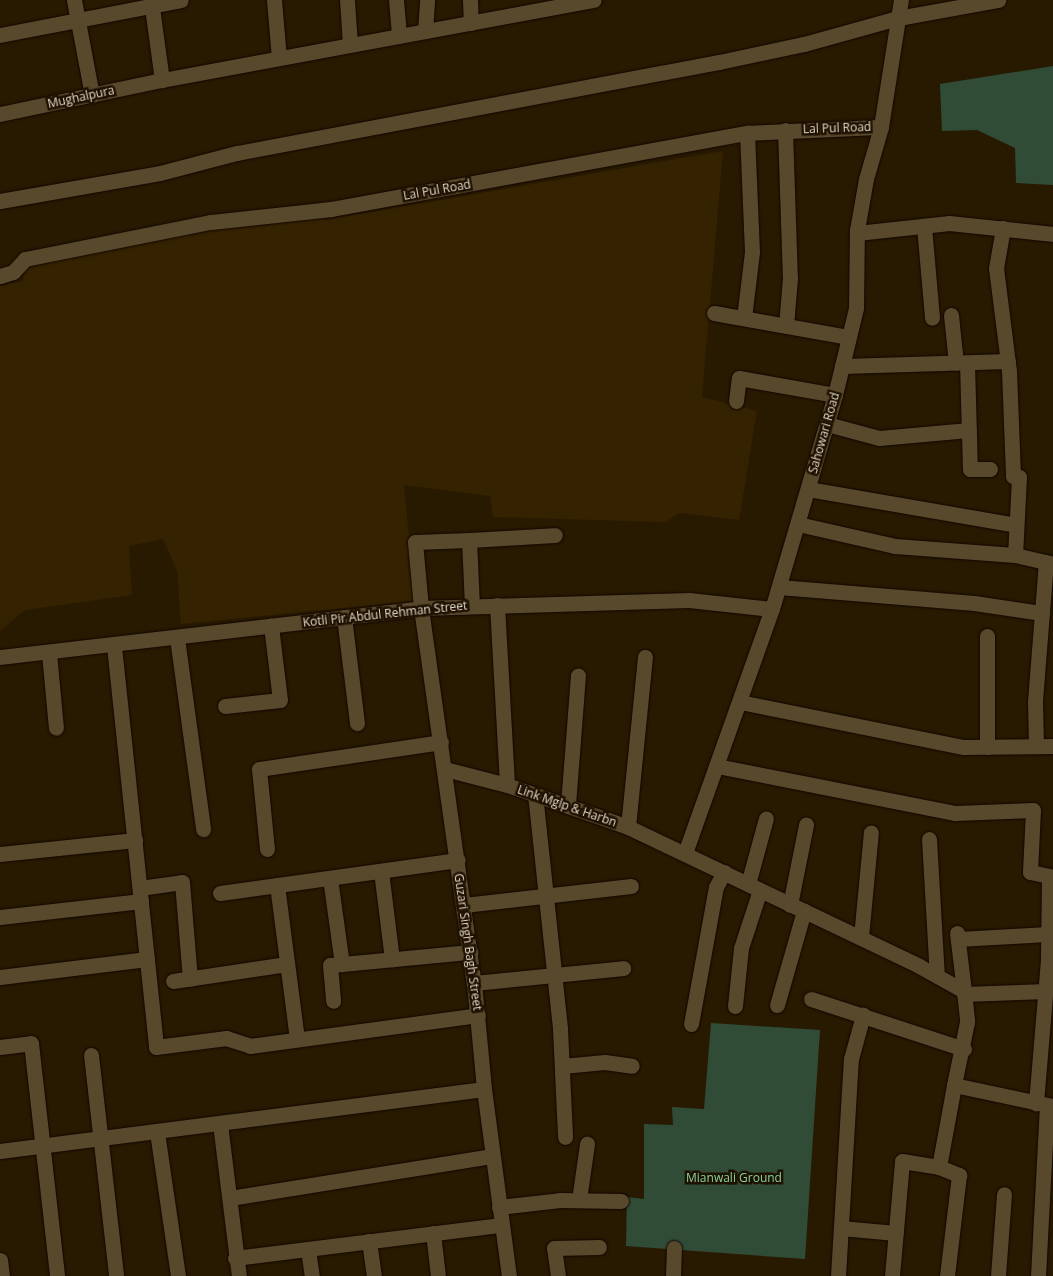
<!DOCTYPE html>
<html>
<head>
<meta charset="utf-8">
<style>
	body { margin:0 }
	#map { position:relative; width:1053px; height:1276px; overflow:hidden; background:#281a00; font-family:"Open Sans",sans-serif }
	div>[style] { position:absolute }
	.built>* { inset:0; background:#352200 }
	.green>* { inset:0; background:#304c37 }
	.roads { filter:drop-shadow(0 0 1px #110500) drop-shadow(0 0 1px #110500) }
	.minor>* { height:15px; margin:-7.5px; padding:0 7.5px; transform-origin:7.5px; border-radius:7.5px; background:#58482c }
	span { translate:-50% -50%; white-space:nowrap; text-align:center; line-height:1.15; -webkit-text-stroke:5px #1f1100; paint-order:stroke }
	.street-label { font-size:12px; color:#e2d9c9 }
	.park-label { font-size:12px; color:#85d39b }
</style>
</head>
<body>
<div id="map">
	<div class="built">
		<div style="clip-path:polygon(723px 151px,702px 397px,757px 411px,739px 520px,680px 513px,665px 522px,493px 517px,490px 496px,404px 485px,415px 601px,181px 624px,177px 571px,163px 539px,129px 546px,132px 595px,25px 610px,0 631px,0 286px,23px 281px,24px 264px,167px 236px,308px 213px,325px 220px)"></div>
	</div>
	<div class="green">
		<div style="clip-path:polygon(1053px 66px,1053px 185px,1016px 183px,1015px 148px,977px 130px,942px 131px,940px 84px)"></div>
		<div style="clip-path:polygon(711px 1023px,820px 1030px,805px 1259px,626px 1246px,627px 1197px,644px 1199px,644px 1124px,673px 1125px,672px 1107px,704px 1109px)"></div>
	</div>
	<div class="roads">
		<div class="minor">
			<div style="left:74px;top:0;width:97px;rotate:79.3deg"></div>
			<div style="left:151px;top:0;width:81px;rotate:82.2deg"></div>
			<div style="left:274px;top:0;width:58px;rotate:85.1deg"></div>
			<div style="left:347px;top:0;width:45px;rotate:86.2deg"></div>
			<div style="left:396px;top:0;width:36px;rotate:85deg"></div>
			<div style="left:470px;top:0;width:23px;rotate:88deg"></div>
			<div style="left:425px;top:31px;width:31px;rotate:-86deg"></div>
			<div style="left:0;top:35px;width:184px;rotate:-10.9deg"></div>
			<div style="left:0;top:114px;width:166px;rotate:-11.9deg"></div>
			<div style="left:162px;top:80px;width:439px;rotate:-10.5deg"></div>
			<div style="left:785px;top:130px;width:148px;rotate:88.1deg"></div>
			<div style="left:790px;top:278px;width:48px;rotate:94.8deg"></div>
			<div style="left:0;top:201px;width:162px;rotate:-9.9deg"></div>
			<div style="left:160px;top:173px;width:80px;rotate:-14.6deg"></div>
			<div style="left:237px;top:153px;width:491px;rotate:-10.7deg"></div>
			<div style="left:719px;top:62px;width:87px;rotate:-12deg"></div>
			<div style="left:804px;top:44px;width:98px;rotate:-15.5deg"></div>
			<div style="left:898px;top:18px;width:102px;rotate:-10.2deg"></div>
			<div style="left:924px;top:226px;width:92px;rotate:85deg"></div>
			<div style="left:1003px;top:228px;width:41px;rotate:99.9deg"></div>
			<div style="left:996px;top:268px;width:104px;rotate:82.8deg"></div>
			<div style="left:1009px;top:371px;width:105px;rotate:87.8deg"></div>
			<div style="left:1013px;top:476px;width:6px;rotate:9deg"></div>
			<div style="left:1019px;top:477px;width:78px;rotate:92.9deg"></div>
			<div style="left:857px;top:233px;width:93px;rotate:-6.2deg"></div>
			<div style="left:949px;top:223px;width:105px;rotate:6deg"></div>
			<div style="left:0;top:276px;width:14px;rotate:-17deg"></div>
			<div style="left:13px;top:272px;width:18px;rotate:-47deg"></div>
			<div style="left:25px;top:259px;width:190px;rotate:-11.3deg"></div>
			<div style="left:211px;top:222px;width:121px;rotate:-6.2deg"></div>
			<div style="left:331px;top:209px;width:423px;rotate:-10.4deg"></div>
			<div style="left:747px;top:133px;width:134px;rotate:-2.6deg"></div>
			<div style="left:714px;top:313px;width:137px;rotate:10.1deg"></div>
			<div style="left:951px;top:315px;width:48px;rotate:84.1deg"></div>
			<div style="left:744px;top:318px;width:66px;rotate:-83.1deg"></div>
			<div style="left:752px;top:252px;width:119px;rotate:-92.4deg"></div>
			<div style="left:967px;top:363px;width:106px;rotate:88.4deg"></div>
			<div style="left:970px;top:469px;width:20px"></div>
			<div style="left:842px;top:366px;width:166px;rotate:-1.7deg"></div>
			<div style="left:736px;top:401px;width:23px;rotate:-83deg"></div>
			<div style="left:739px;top:378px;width:97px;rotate:10deg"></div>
			<div style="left:827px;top:424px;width:54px;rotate:15.1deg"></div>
			<div style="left:879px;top:438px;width:90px;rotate:-5.1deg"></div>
			<div style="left:808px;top:489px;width:211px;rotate:9.8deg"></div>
			<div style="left:798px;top:524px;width:99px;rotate:12.8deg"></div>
			<div style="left:895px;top:546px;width:120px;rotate:4.3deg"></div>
			<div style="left:1015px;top:555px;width:39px;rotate:13deg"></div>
			<div style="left:469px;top:540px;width:86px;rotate:-3.3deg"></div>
			<div style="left:779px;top:587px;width:196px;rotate:4.7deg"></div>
			<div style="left:974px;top:603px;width:69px;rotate:8.4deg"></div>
			<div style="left:497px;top:605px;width:180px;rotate:86.8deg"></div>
			<div style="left:472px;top:606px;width:66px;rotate:-92.6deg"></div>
			<div style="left:469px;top:540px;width:54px;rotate:177.9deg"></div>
			<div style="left:415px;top:542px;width:66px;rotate:84.8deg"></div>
			<div style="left:421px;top:608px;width:379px;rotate:82deg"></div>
			<div style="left:474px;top:983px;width:106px;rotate:84.6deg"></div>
			<div style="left:484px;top:1089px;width:189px;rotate:82.4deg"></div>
			<div style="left:344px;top:617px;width:107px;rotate:83deg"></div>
			<div style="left:987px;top:636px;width:111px;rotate:90deg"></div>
			<div style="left:177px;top:638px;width:193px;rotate:82.2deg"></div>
			<div style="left:114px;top:646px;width:403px;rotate:84deg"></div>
			<div style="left:156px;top:1047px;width:71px;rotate:-7.3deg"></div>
			<div style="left:226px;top:1038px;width:25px;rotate:18deg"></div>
			<div style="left:250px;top:1046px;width:230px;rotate:-7.7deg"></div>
			<div style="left:49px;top:653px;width:75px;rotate:84.7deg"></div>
			<div style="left:0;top:657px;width:424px;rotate:-6.6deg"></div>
			<div style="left:421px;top:608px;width:268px;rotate:-1.7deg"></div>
			<div style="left:689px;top:600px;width:83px;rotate:6.2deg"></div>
			<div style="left:740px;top:702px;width:228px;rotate:11.4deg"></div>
			<div style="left:964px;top:747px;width:89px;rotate:-0.6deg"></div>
			<div style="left:225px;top:706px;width:55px;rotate:-6.2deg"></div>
			<div style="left:280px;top:700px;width:75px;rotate:-96.9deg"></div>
			<div style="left:1036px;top:746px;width:45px;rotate:-91.3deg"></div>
			<div style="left:1035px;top:701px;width:139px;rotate:-85.5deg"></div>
			<div style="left:717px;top:766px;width:243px;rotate:11.2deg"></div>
			<div style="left:955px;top:813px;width:78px;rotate:-2.2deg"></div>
			<div style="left:1033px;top:810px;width:62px;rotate:92.8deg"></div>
			<div style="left:1030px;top:872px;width:19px;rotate:12deg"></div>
			<div style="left:1049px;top:876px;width:84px;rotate:90.7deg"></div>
			<div style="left:1048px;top:960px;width:144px;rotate:94.8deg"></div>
			<div style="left:445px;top:769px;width:64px;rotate:14.5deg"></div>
			<div style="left:507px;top:785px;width:128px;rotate:19.1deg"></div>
			<div style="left:628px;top:827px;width:322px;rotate:25.5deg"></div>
			<div style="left:919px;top:966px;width:51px;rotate:29.1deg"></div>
			<div style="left:964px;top:991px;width:31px;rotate:84deg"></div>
			<div style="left:967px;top:1022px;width:64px;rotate:101.7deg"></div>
			<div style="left:954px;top:1085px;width:101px;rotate:12deg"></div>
			<div style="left:535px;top:794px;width:236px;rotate:83.9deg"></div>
			<div style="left:560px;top:1029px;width:108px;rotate:87.3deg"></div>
			<div style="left:568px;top:805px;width:130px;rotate:-85.6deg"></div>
			<div style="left:628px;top:827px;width:171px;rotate:-84.3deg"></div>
			<div style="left:929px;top:839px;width:137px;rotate:86.7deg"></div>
			<div style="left:267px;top:849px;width:80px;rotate:-95.7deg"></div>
			<div style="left:259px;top:769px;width:184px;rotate:-8.4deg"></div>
			<div style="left:685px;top:853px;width:259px;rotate:-70.4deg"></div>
			<div style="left:772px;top:609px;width:223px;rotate:-73.6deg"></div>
			<div style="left:835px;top:395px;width:89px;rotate:-76.4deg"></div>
			<div style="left:856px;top:308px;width:78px;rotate:-89.3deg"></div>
			<div style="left:857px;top:230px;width:52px;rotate:-80deg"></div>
			<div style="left:866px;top:179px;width:54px;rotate:-73.9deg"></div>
			<div style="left:881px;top:127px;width:129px;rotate:-81.1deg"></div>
			<div style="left:0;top:854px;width:136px;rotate:-5.9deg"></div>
			<div style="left:381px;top:871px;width:89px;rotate:82.9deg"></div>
			<div style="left:330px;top:878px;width:87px;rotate:82.1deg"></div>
			<div style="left:342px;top:964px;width:12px;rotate:175deg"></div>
			<div style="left:330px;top:965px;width:36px;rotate:85deg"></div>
			<div style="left:748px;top:884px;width:68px;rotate:-74.7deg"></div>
			<div style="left:277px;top:885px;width:155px;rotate:82.6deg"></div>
			<div style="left:140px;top:888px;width:42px;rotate:-8.1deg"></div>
			<div style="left:182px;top:882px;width:97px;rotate:85.3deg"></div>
			<div style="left:220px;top:893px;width:240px;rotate:-7.9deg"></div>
			<div style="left:464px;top:905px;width:168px;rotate:-6.5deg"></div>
			<div style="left:790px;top:905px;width:82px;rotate:-78.7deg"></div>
			<div style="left:0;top:917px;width:142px;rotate:-6.5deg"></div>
			<div style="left:957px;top:933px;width:58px;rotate:83.1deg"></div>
			<div style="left:861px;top:937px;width:105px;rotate:-84.6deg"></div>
			<div style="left:958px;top:939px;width:90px;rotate:-3.2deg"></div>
			<div style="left:342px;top:964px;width:129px;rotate:-5.4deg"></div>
			<div style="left:0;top:977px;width:148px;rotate:-7deg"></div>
			<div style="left:173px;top:981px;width:115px;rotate:-8.5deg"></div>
			<div style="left:474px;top:983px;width:150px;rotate:-5.7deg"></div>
			<div style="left:964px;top:994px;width:82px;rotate:-2.1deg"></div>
			<div style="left:811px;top:999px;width:161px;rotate:18.1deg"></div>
			<div style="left:777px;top:1005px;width:98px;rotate:-74deg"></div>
			<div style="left:735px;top:1006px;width:58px;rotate:-84.1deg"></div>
			<div style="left:741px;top:948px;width:61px;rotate:-71.9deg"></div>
			<div style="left:691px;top:1024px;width:139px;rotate:-79.7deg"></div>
			<div style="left:716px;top:887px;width:17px;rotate:-62deg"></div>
			<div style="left:0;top:1047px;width:31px;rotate:-7deg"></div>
			<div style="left:31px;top:1043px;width:234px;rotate:83.6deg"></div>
			<div style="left:91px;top:1055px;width:222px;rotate:83.5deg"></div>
			<div style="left:562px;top:1066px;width:43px;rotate:-5.3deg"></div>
			<div style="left:605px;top:1062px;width:27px;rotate:8deg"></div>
			<div style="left:220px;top:1124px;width:153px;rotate:82.9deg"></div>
			<div style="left:157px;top:1132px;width:146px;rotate:81.7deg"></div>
			<div style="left:0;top:1151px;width:488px;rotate:-7.3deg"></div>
			<div style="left:939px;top:1167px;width:83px;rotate:-79.6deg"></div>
			<div style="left:230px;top:1198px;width:266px;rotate:-9.1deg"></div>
			<div style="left:579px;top:1200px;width:57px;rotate:-81.9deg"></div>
			<div style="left:499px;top:1207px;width:61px;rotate:-6.5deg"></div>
			<div style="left:560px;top:1200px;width:61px;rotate:0.9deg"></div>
			<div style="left:841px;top:1228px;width:55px;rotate:5.2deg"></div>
			<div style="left:433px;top:1233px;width:43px;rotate:83.4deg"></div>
			<div style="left:369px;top:1241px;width:35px;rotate:82deg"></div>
			<div style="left:308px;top:1249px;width:27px;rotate:82deg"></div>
			<div style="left:235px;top:1258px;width:268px;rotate:-7.1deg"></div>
			<div style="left:0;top:1260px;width:16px;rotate:83deg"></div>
			<div style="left:558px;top:1276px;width:28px;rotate:-98deg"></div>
			<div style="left:554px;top:1248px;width:45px;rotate:-1.3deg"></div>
			<div style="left:673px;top:1276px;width:28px;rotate:-88deg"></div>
			<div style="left:838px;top:1276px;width:217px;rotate:-86.6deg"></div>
			<div style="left:851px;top:1059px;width:46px;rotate:-74.7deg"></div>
			<div style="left:892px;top:1276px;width:115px;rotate:-85deg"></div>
			<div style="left:902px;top:1161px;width:37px;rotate:9deg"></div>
			<div style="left:939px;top:1167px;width:22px;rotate:22deg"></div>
			<div style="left:959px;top:1175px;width:102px;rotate:96.8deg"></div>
			<div style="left:998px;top:1276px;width:82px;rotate:-85.8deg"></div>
			<div style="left:1038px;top:1276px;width:171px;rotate:-87deg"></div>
		</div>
	</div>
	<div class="street-label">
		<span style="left:81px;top:97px;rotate:-12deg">Mughalpura</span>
		<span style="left:837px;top:128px;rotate:-2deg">Lal Pul Road</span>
		<span style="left:437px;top:190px;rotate:-10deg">Lal Pul Road</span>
		<span style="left:824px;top:433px;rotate:-74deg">Sahowari Road</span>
		<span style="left:385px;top:614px;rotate:-6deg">Kotli Pir Abdul Rehman Street</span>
		<span style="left:567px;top:806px;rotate:19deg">Link Mglp &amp; Harbn</span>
		<span style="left:468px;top:942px;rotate:82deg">Guzari Singh Bagh Street</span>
	</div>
	<div class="park-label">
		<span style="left:734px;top:1178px">Mianwali Ground</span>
	</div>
</div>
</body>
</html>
